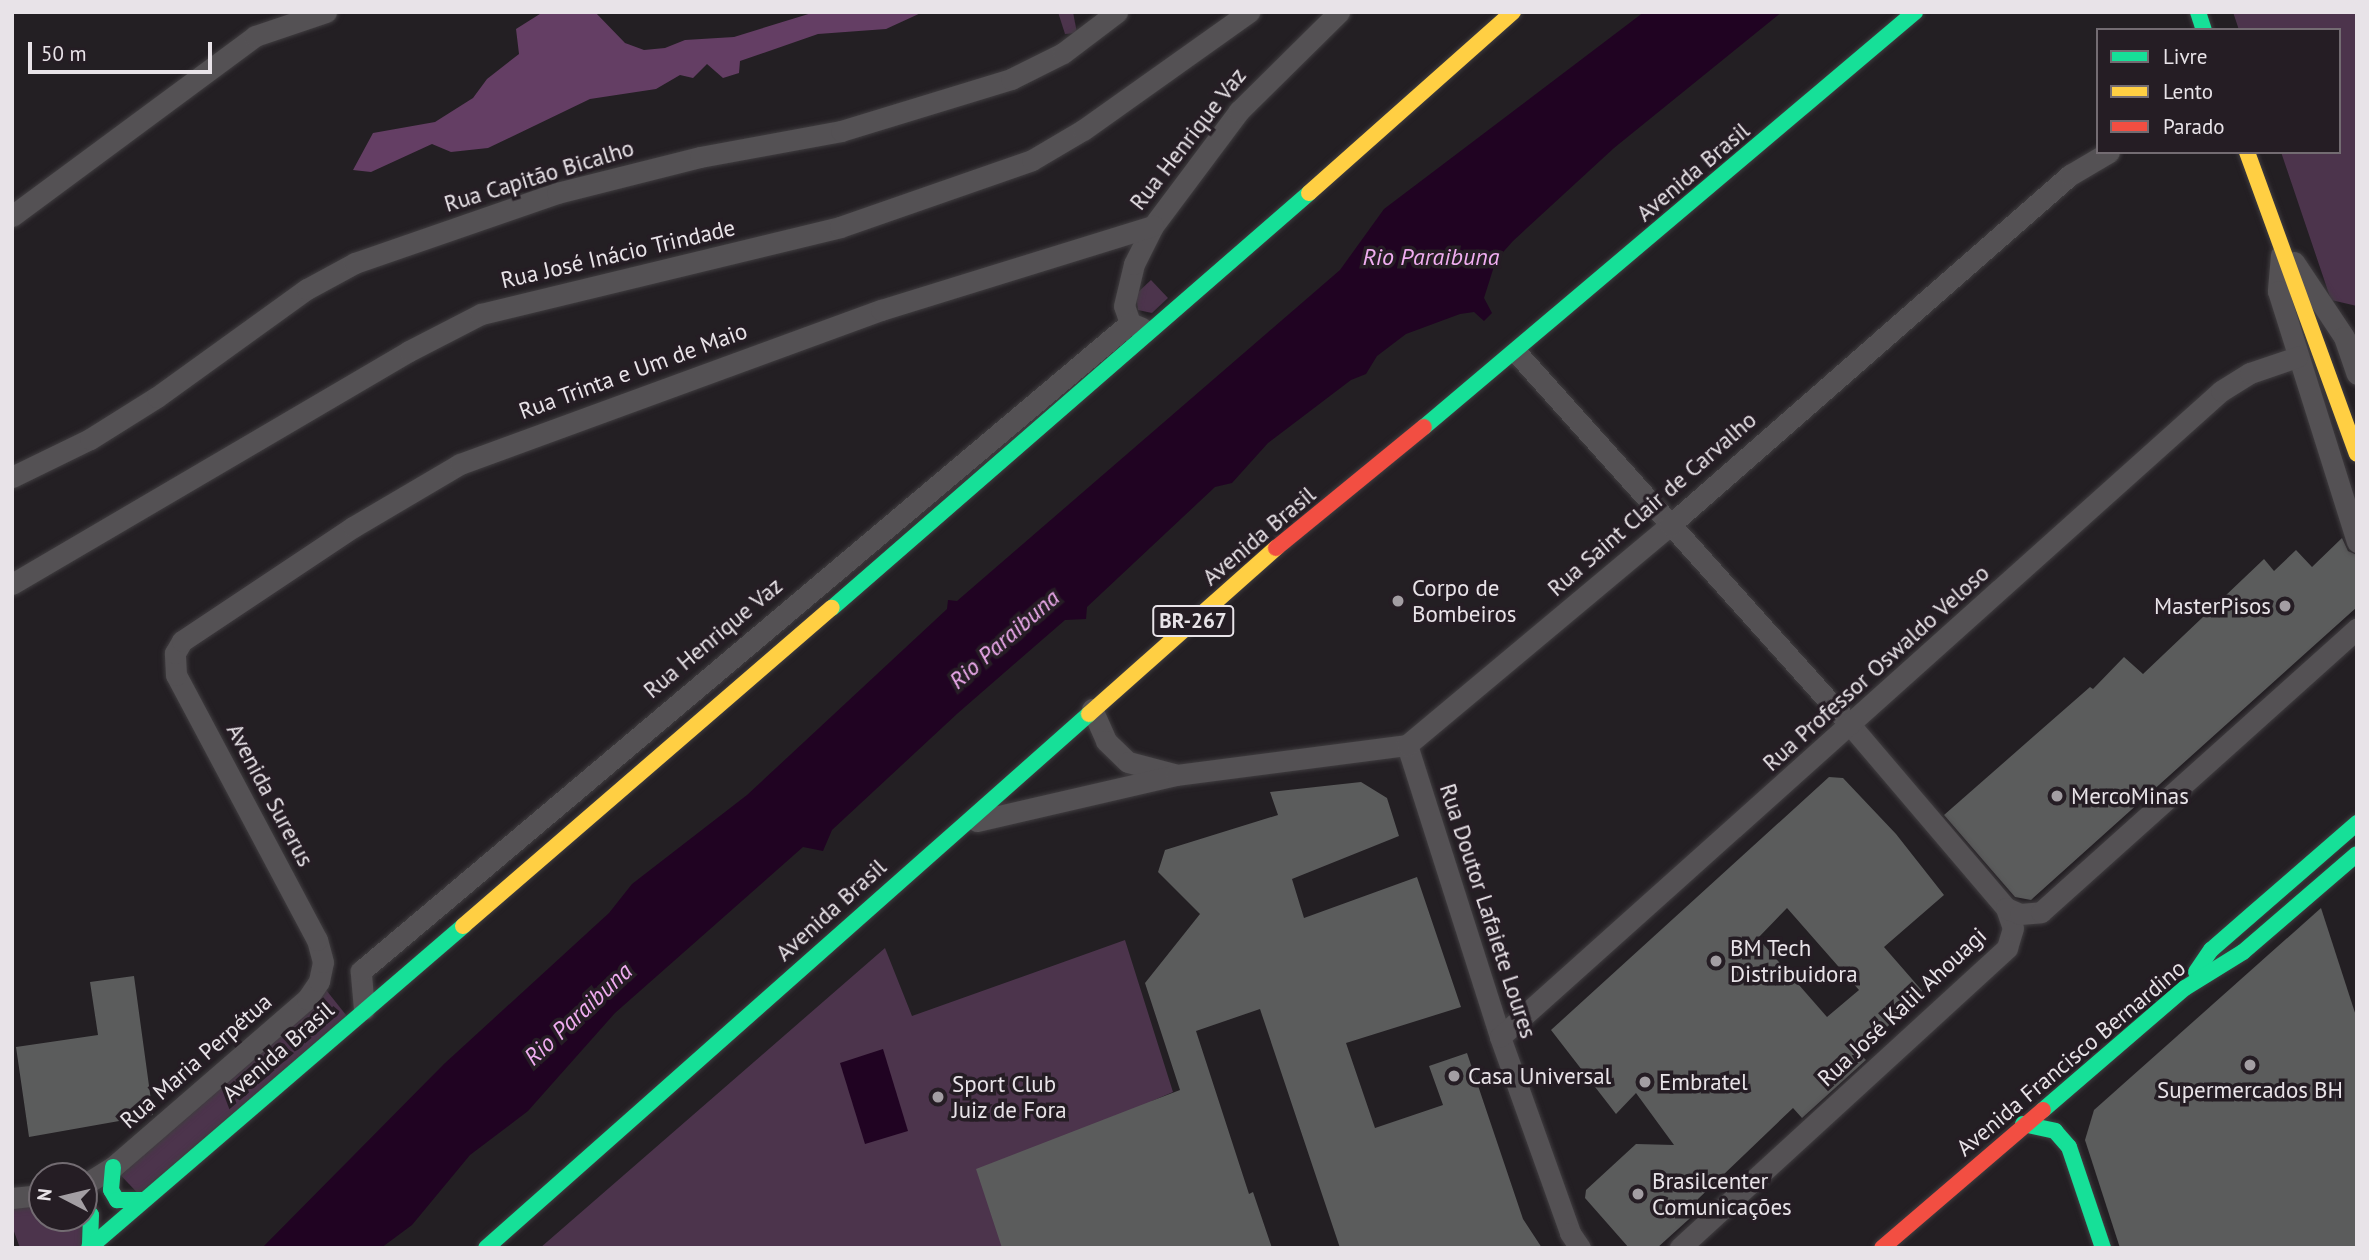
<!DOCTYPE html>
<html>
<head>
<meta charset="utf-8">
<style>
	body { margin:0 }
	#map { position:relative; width:2369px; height:1260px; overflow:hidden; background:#231f23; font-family:"PT Sans",sans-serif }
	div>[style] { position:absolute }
	.green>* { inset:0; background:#4c344c }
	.forest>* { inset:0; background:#643e64 }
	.water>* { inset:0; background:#200322 }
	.building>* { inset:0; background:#5b5c5c }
	.roads { filter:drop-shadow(0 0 2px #403d40) drop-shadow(0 0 2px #403d40) }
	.street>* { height:21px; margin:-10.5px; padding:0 10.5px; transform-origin:10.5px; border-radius:10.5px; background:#545154 }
	.fast>* { height:16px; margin:-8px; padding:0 8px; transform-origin:8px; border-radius:8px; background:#16e098 }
	.slow>* { height:16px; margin:-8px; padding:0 8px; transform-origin:8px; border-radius:8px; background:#ffcf43 }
	.jam>* { height:16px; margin:-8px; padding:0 8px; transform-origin:8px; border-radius:8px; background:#f24e42 }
	.dots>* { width:19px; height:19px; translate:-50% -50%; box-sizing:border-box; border:4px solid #251d24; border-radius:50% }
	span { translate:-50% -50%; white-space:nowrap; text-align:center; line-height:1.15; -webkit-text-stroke:7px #251d24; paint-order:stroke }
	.shield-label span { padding:2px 5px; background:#251d24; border:2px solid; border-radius:5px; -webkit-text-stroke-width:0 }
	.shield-label { font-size:21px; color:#e8e3e8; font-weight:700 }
	.street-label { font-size:23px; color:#e8e3e8 }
	.poi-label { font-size:23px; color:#e8e3e8 }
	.left { translate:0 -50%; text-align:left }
	.right { translate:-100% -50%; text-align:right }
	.water-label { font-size:24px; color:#f0adf0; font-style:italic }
	.frame { position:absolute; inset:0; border:14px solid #e8e3e8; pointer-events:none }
	.legend { position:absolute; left:2096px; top:28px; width:245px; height:126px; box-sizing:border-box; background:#251d24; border:2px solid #736c72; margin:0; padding:9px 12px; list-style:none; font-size:21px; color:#e8e3e8 }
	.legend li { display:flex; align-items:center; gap:14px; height:35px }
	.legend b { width:35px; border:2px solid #736c72 }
	.north { position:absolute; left:28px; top:1162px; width:70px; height:70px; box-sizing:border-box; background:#251d24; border:2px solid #736c72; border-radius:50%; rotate:277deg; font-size:19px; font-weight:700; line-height:28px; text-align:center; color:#e8e3e8 }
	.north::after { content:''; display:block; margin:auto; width:24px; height:32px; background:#a39ea3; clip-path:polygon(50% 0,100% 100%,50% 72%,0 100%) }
	.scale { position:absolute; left:28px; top:42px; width:184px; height:32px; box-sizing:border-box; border:4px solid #e8e3e8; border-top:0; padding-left:9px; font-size:21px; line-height:24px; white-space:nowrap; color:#e8e3e8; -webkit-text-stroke:5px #251d24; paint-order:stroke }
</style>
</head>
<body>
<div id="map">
	<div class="green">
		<div style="clip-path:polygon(1058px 12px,1073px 12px,1077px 33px,1065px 34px)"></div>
		<div style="clip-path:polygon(2233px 12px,2357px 12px,2357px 306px,2331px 300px,2281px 152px,2339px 152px,2339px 30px,2239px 30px)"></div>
		<div style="clip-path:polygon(1151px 280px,1168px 298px,1152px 313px,1138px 310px,1136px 294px)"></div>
		<div style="clip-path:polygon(1125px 940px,1173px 1092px,1152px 1101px,1196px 1248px,540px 1248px,885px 948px,912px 1016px)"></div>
		<div style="clip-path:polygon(319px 981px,350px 1020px,144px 1200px,113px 1167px)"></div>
		<div style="clip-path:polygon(42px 1195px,42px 1218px,84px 1218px,88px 1248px,20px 1248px,12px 1226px,12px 1198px)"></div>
	</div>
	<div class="forest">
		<div style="clip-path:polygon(543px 12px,595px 12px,625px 43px,644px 50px,665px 48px,685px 40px,734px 37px,815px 12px,923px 12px,886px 29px,818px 34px,740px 61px,739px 73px,723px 78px,707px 64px,693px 78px,680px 75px,656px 89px,590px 99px,488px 148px,451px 152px,432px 144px,371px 172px,353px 170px,373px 133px,435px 122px,473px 98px,487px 79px,519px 54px,516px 29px)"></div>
	</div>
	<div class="water">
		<div style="clip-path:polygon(1644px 12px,1782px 12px,1614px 148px,1513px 241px,1496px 260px,1484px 298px,1492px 313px,1484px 321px,1474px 312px,1460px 314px,1406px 334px,1377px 356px,1366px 374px,1351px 380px,1268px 443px,1232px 483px,1215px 487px,1087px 607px,1086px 619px,1065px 620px,958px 713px,832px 830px,823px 851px,803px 847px,615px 1013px,528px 1111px,470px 1155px,412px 1225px,381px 1248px,262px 1248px,444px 1064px,609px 913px,632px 884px,747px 795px,947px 609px,948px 600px,957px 601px,1340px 270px,1384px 209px)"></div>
		<div style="clip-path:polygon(883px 1049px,908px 1131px,865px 1144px,840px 1063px)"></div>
	</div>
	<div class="building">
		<div style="clip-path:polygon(2342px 538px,2348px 551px,2357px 555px,2357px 607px,2031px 900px,2015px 897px,1944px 815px,2090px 687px,2093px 689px,2124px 657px,2143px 674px,2264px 559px,2274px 571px,2296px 550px,2312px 567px)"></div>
		<div style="clip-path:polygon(evenodd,1829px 777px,1843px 778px,1896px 834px,1944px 895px,1884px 947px,1925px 994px,1858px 1052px,1866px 1060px,1802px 1118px,1793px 1108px,1698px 1199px,1698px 1211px,1657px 1248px,1629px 1248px,1585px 1198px,1586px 1190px,1636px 1144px,1674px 1145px,1636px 1093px,1616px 1114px,1551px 1030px,1829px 777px,1787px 908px,1859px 990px,1827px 1017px,1758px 938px,1787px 908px)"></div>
		<div style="clip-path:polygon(1361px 782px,1387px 798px,1399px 836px,1292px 879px,1304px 918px,1417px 877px,1461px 1007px,1346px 1043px,1375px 1128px,1443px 1105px,1429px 1066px,1467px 1053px,1523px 1219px,1542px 1248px,1340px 1248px,1260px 1009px,1196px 1031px,1249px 1194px,1253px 1192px,1272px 1248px,1002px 1248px,976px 1169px,1180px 1090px,1145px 983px,1200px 914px,1158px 872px,1165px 850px,1278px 815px,1270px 792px)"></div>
		<div style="clip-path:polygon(2321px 908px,2357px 1019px,2357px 1248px,2120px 1248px,2085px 1140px,2094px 1110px)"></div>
		<div style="clip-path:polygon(134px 976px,153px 1115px,29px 1137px,16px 1047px,98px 1035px,90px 982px)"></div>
	</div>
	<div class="roads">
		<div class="street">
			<div style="left:12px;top:216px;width:302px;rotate:-36.5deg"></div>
			<div style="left:255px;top:36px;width:75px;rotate:-18.7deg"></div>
			<div style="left:2281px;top:255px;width:36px;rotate:95deg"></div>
			<div style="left:2278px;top:291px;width:263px;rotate:72.5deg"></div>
			<div style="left:2294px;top:262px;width:90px;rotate:56.3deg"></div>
			<div style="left:2344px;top:337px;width:39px;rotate:71deg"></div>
			<div style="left:1142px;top:328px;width:13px;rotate:-157deg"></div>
			<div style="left:1130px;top:323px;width:18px;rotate:-109deg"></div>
			<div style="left:1124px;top:306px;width:43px;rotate:-76.6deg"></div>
			<div style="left:1134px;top:264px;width:42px;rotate:-63.4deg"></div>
			<div style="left:1153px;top:226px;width:144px;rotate:-53.2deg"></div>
			<div style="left:1239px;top:111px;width:141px;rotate:-44.7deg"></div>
			<div style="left:1516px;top:352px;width:504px;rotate:48.14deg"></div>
			<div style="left:1852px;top:727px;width:238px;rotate:49.6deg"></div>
			<div style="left:2006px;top:908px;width:21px;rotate:71deg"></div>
			<div style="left:2013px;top:928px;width:21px;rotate:107deg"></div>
			<div style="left:2007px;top:948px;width:444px;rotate:137.5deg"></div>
			<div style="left:12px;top:477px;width:87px;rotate:-26deg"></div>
			<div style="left:90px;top:439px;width:79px;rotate:-32.1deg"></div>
			<div style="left:157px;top:397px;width:185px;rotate:-35.8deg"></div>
			<div style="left:307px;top:289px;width:55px;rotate:-28.4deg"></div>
			<div style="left:355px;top:263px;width:214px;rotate:-19.1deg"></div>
			<div style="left:557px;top:193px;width:147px;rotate:-14.1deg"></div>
			<div style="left:700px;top:157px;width:143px;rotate:-10.4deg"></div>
			<div style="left:841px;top:131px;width:178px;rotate:-17deg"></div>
			<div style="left:1011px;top:79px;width:58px;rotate:-26.6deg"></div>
			<div style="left:1063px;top:53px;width:68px;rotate:-37.2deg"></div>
			<div style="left:12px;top:584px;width:460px;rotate:-30.4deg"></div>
			<div style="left:409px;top:351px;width:81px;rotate:-27.2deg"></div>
			<div style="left:481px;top:314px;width:369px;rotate:-13.6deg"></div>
			<div style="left:840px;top:227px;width:203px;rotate:-19.2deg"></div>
			<div style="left:1032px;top:160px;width:59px;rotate:-30.5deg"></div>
			<div style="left:1083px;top:130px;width:204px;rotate:-35.4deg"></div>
			<div style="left:1092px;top:709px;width:35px;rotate:66deg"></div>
			<div style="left:1106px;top:741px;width:30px;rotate:44deg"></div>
			<div style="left:1128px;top:762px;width:48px;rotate:14.6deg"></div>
			<div style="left:1407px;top:745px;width:306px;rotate:72.3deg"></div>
			<div style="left:1500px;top:1037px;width:208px;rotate:70.3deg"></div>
			<div style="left:1570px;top:1233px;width:18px;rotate:56deg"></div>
			<div style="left:977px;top:821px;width:204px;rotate:-13deg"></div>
			<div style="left:1176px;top:775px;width:233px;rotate:-7.4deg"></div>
			<div style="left:1407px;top:745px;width:343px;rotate:-39.9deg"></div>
			<div style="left:1670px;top:525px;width:532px;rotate:-41.19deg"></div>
			<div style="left:2070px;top:175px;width:45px;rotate:-30.5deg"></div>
			<div style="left:2006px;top:908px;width:15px;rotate:23deg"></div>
			<div style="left:2020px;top:914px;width:21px;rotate:-5deg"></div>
			<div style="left:2041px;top:912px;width:425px;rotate:-41.9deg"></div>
			<div style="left:364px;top:1009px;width:38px;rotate:-95deg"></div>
			<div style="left:361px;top:971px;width:1006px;rotate:-40.12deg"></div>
			<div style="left:1500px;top:1037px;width:968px;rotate:-41.86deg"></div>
			<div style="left:2221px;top:391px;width:34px;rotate:-32deg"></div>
			<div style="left:2250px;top:373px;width:50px;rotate:-18.8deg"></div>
			<div style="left:84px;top:1185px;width:34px;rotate:-32deg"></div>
			<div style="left:113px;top:1167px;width:257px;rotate:-40.9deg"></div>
			<div style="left:307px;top:999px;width:22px;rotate:-56deg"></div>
			<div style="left:319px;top:981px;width:19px;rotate:-78deg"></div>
			<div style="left:323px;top:962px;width:23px;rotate:-105deg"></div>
			<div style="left:317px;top:940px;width:300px;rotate:-118deg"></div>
			<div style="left:176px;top:675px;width:22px;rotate:-93deg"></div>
			<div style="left:175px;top:653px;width:14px;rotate:-60deg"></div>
			<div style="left:182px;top:641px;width:206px;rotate:-33.7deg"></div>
			<div style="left:353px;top:527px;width:124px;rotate:-30.5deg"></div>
			<div style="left:460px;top:464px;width:448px;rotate:-20.1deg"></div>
			<div style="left:881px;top:310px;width:285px;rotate:-17.2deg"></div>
			<div style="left:12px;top:1198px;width:30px;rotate:-6deg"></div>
		</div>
		<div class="fast">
			<div style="left:2198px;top:12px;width:19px;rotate:72deg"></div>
			<div style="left:1424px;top:427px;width:643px;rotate:-40.2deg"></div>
			<div style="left:832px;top:608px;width:632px;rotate:-41.02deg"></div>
			<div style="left:2196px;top:972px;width:27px;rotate:-56deg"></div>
			<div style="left:2211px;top:950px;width:194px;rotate:-41deg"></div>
			<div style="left:2043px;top:1110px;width:187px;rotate:-40.7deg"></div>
			<div style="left:2185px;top:988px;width:68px;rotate:-31.8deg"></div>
			<div style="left:2243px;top:952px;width:150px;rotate:-40.7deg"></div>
			<div style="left:2023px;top:1124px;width:33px;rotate:12deg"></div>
			<div style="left:2055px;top:1131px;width:21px;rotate:49deg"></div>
			<div style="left:2069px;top:1147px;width:107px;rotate:71.4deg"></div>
			<div style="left:113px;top:1167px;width:23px;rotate:95deg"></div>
			<div style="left:111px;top:1190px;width:12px;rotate:59deg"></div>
			<div style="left:117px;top:1200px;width:27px"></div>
			<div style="left:84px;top:1206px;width:11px;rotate:52deg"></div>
			<div style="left:91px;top:1215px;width:32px;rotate:92deg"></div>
			<div style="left:89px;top:1248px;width:494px;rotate:-40.7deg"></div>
			<div style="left:486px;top:1248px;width:805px;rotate:-41.53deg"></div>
		</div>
		<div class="slow">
			<div style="left:2247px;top:152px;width:321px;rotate:70deg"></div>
			<div style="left:1309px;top:193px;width:273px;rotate:-41.6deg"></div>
			<div style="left:1089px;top:714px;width:250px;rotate:-41.6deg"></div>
			<div style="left:463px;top:926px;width:487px;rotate:-40.8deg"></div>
		</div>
		<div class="jam">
			<div style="left:1276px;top:548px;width:191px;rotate:-39.3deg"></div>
			<div style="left:1882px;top:1248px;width:212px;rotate:-40.6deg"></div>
		</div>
	</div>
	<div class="dots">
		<div style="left:1398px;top:601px;background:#a39ea3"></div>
		<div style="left:2285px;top:606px;background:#a39ea3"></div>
		<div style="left:2057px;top:796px;background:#a39ea3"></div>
		<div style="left:1716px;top:961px;background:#a39ea3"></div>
		<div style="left:2250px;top:1065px;background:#a39ea3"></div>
		<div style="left:1454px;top:1076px;background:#a39ea3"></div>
		<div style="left:1645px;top:1082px;background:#a39ea3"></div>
		<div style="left:938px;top:1097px;background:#a39ea3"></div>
		<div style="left:1638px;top:1194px;background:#a39ea3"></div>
	</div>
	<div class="shield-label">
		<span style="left:1193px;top:621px">BR-267</span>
	</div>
	<div class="street-label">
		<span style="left:1188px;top:139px;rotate:-52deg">Rua Henrique Vaz</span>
		<span style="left:1693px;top:172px;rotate:-40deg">Avenida Brasil</span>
		<span style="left:539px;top:176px;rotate:-17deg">Rua Capitão Bicalho</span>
		<span style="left:618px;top:254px;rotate:-13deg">Rua José Inácio Trindade</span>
		<span style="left:633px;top:371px;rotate:-20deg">Rua Trinta e Um de Maio</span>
		<span style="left:1652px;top:504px;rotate:-41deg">Rua Saint Clair de Carvalho</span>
		<span style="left:1259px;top:536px;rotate:-40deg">Avenida Brasil</span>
		<span style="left:713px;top:638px;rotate:-40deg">Rua Henrique Vaz</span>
		<span style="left:1876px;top:668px;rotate:-42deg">Rua Professor Oswaldo Veloso</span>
		<span style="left:270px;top:795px;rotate:62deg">Avenida Surerus</span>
		<span style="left:831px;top:910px;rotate:-42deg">Avenida Brasil</span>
		<span style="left:1488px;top:911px;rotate:72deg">Rua Doutor Lafaiete Loures</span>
		<span style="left:1902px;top:1007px;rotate:-43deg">Rua José Kalil Ahouagi</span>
		<span style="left:278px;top:1052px;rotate:-41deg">Avenida Brasil</span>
		<span style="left:2071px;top:1058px;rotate:-40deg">Avenida Francisco Bernardino</span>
		<span style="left:196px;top:1061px;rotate:-41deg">Rua Maria Perpétua</span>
	</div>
	<div class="poi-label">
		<span class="left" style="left:1412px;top:601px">Corpo de<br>Bombeiros</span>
		<span class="right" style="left:2271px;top:606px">MasterPisos</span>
		<span class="left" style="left:2071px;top:796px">MercoMinas</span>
		<span class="left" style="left:1730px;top:961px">BM Tech<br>Distribuidora</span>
		<span class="left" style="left:1468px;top:1076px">Casa Universal</span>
		<span class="left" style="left:1659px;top:1082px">Embratel</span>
		<span class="left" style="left:952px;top:1097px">Sport Club<br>Juiz de Fora</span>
		<span style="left:2250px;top:1090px">Supermercados BH</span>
		<span class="left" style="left:1652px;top:1194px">Brasilcenter<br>Comunicações</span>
	</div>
	<div class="water-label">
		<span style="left:1431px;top:257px">Rio Paraibuna</span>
		<span style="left:1004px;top:639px;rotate:-41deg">Rio Paraibuna</span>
		<span style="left:578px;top:1014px;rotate:-43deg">Rio Paraibuna</span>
	</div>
	<div class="frame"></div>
	<ul class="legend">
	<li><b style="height:9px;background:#16e098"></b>Livre</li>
	<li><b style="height:9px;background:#ffcf43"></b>Lento</li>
	<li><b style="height:9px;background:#f24e42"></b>Parado</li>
	</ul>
	<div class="north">N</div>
	<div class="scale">50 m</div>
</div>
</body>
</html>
